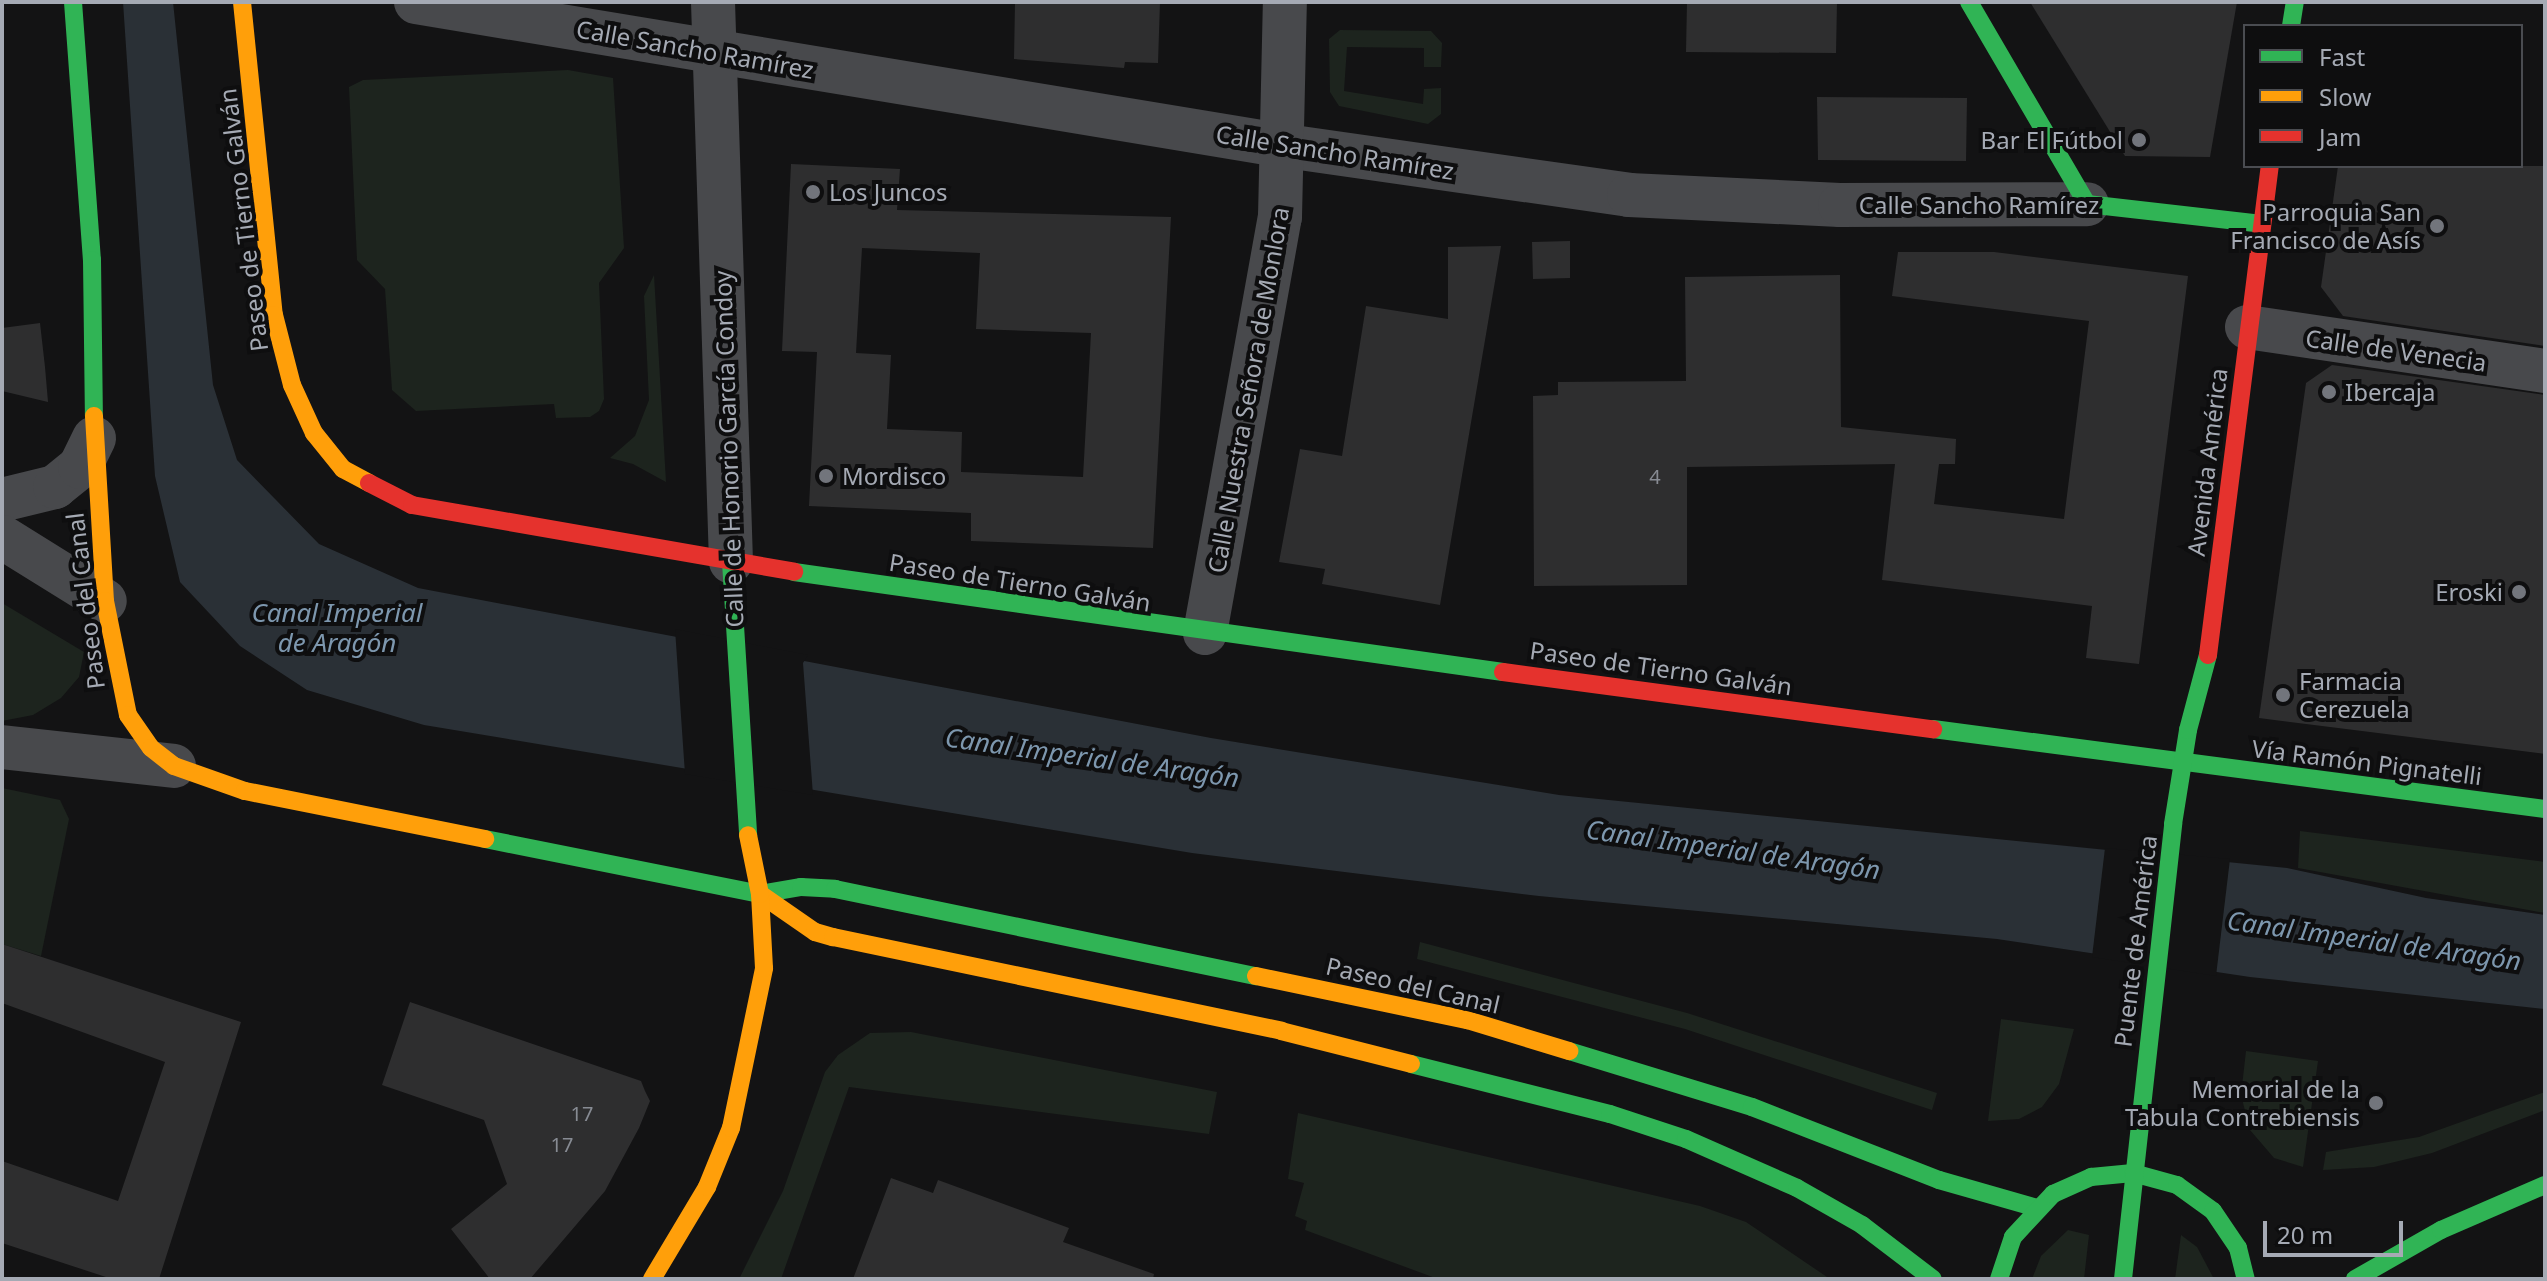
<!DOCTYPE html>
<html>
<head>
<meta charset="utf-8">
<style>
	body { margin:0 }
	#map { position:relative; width:2547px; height:1281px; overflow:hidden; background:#131314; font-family:"Noto Sans",sans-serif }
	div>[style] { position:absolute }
	.green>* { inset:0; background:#1d241e }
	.water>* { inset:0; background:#2a3036 }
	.pier>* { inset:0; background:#131314 }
	.building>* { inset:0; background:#2e2e2f }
	.street>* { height:44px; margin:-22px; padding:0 22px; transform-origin:22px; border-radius:22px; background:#48494c }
	.fast>* { height:18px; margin:-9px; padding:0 9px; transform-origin:9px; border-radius:9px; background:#30b455 }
	.slow>* { height:18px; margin:-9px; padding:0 9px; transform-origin:9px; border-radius:9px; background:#ff9f0a }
	.jam>* { height:18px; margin:-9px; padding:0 9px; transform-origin:9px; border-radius:9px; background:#e5322d }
	.dots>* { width:22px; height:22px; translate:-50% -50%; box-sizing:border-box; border:4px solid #0e0e0f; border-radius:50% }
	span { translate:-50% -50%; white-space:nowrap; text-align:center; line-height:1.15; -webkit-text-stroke:8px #0e0e0f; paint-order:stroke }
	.number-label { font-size:20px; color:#878b93 }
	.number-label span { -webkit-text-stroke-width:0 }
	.street-label { font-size:24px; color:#a5aab4 }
	.poi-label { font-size:24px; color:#a5aab4 }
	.right { translate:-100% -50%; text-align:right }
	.left { translate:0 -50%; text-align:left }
	.water-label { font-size:26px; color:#7d97ae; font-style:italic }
	.frame { position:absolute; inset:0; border:4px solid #a5aab4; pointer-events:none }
	.legend { position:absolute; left:2243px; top:24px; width:280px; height:144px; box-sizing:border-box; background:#0e0e0f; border:2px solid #4a4c51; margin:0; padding:10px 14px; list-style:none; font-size:24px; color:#a5aab4 }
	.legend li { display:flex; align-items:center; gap:16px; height:40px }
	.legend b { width:40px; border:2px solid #4a4c51 }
	.scale { position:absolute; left:2263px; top:1221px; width:140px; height:36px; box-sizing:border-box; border:4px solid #a5aab4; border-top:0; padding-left:10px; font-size:24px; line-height:28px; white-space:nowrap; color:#a5aab4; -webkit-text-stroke:6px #0e0e0f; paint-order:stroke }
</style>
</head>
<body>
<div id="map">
	<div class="green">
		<div style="clip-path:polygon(1340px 30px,1431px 31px,1442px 43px,1441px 67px,1424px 67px,1424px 48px,1347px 47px,1344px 91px,1423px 104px,1424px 89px,1441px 88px,1441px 114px,1428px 124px,1339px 106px,1330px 92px,1329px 39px)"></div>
		<div style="clip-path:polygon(568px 70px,613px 78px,624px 248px,599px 283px,604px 399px,599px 411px,590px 417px,556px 418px,554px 404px,416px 411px,392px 390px,385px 289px,357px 260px,349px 87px,363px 80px)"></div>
		<div style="clip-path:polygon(654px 275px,666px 482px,633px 464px,610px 458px,635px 436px,649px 400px,644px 296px)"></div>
		<div style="clip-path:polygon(2px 603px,84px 652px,79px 677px,61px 698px,33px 715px,2px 721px)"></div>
		<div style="clip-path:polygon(2px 788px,60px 800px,69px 819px,41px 956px,2px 944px)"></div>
		<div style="clip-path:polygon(2300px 831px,2545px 862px,2545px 913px,2298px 868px)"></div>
		<div style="clip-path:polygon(1420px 942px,1687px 1013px,1937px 1093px,1932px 1110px,1685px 1029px,1417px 959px)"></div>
		<div style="clip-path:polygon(2001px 1019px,2074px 1029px,2059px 1084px,2042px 1107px,2019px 1119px,1988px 1121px)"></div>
		<div style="clip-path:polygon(911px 1032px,1217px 1092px,1209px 1134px,849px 1087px,781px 1279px,739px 1279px,783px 1191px,825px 1072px,838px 1055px,870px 1033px)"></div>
		<div style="clip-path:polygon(2246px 1051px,2318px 1061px,2303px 1167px,2274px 1158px,2250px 1130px,2241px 1095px)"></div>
		<div style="clip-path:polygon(2545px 1092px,2545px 1110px,2432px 1153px,2374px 1167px,2323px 1170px,2326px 1152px,2419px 1137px)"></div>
		<div style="clip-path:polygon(1298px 1113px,1700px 1206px,1746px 1222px,1830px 1279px,1438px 1279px,1305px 1230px,1307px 1221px,1295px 1216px,1304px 1183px,1288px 1179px)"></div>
		<div style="clip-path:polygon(2068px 1230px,2089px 1235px,2084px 1279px,2032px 1279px,2041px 1256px)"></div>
		<div style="clip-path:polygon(2181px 1235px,2197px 1247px,2214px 1279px,2175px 1279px)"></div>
	</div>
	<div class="water">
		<div style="clip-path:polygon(123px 2px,173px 2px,213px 385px,237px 460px,319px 544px,418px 588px,1211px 738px,1559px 795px,2287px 868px,2426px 898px,2545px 915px,2545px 1009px,2250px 977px,1997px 939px,1539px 896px,1192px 853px,424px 725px,307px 690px,240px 646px,180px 582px,155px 476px)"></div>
	</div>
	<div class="pier">
		<div style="clip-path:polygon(675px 629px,808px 655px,803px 663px,813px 795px,685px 774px)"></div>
		<div style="clip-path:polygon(2105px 848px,2230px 859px,2216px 976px,2092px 957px)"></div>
	</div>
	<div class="building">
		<div style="clip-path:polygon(1015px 2px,1160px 2px,1158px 63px,1125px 62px,1124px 68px,1014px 59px)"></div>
		<div style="clip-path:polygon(1687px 2px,1837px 2px,1836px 53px,1686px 52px)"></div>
		<div style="clip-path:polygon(2030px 2px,2237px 2px,2210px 157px,2125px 156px)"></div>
		<div style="clip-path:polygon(1817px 97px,1967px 98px,1966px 161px,1818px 160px)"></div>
		<div style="clip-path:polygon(evenodd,791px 164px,900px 169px,897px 210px,1171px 217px,1153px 548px,971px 541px,971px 513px,809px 506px,817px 352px,782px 351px,791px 164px,862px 248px,980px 253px,976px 329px,1091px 333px,1083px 477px,961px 472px,962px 432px,887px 429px,891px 355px,856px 353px,862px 248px)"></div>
		<div style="clip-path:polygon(2338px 166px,2545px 166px,2545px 346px,2343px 316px,2321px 287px)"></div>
		<div style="clip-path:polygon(1570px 241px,1570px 278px,1533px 279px,1532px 242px)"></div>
		<div style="clip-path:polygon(1501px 246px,1440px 605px,1322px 584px,1325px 569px,1279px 562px,1300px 449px,1342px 456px,1366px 306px,1448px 319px,1448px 247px)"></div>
		<div style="clip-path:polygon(1898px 252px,1994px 252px,2188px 276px,2139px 664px,2086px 658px,2092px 606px,1882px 580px,1895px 464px,1687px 467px,1687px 585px,1534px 586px,1533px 396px,1558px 395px,1558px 382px,1686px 381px,1685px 277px,1840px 275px,1841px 427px,1956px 439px,1955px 464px,1939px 464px,1934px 504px,2064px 519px,2089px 321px,1892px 296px)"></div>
		<div style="clip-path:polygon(40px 323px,45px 367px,48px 402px,2px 391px,2px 328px)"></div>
		<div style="clip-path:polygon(2332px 365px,2545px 395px,2545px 754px,2259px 718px,2306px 383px)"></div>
		<div style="clip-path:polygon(2px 944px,241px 1022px,159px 1279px,112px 1279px,2px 1243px,2px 1161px,118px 1201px,165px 1062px,2px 1003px)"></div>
		<div style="clip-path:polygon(410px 1002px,641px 1081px,645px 1091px,650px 1101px,639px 1128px,605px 1191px,530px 1279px,490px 1279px,451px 1229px,507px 1184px,484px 1120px,382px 1085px)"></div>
		<div style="clip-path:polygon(891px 1178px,933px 1193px,938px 1180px,1069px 1228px,1063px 1242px,1154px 1274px,1153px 1279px,853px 1279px)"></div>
	</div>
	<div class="street">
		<div style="left:416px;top:2px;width:875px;rotate:9.41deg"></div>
		<div style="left:1279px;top:145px;width:354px;rotate:8.1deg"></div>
		<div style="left:1629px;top:195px;width:211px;rotate:2.7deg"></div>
		<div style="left:1840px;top:205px;width:247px;rotate:-0.2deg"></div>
		<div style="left:713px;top:2px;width:560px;rotate:88.16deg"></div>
		<div style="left:2247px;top:327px;width:301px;rotate:8.4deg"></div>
		<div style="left:2px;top:500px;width:55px;rotate:-13.8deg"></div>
		<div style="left:55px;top:487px;width:32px;rotate:-39deg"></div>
		<div style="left:80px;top:467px;width:32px;rotate:-64deg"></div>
		<div style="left:2px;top:537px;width:121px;rotate:31.9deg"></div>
		<div style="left:1205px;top:633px;width:423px;rotate:-79.8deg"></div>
		<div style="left:1280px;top:217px;width:215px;rotate:-88.7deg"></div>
		<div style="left:2px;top:747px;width:173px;rotate:6.3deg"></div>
	</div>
	<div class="fast">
		<div style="left:73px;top:2px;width:259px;rotate:85.8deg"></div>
		<div style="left:92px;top:260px;width:156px;rotate:89.3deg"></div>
		<div style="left:1969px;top:2px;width:234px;rotate:59.7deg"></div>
		<div style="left:2087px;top:204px;width:176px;rotate:6.5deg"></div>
		<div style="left:2291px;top:26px;width:24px;rotate:-81deg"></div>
		<div style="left:731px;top:562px;width:274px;rotate:86.4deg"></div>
		<div style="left:794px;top:572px;width:716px;rotate:8.03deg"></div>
		<div style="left:1933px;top:729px;width:617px;rotate:7.45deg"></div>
		<div style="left:485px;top:839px;width:280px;rotate:11.3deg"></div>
		<div style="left:760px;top:894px;width:42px;rotate:-9.7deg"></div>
		<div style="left:801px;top:887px;width:34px;rotate:3deg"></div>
		<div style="left:835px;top:889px;width:430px;rotate:11.7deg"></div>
		<div style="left:1569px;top:1051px;width:191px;rotate:17deg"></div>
		<div style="left:1752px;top:1107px;width:201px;rotate:21.3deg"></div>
		<div style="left:1939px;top:1180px;width:102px;rotate:15.9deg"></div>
		<div style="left:1411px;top:1064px;width:205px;rotate:14.1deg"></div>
		<div style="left:1610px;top:1114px;width:80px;rotate:18.2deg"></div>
		<div style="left:1686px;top:1139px;width:121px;rotate:23.8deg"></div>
		<div style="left:1797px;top:1188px;width:75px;rotate:29.6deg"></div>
		<div style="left:1862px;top:1225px;width:89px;rotate:37.3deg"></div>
		<div style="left:1999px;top:1279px;width:44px;rotate:-71.6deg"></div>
		<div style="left:2013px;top:1237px;width:59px;rotate:-47.1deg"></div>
		<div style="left:2053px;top:1194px;width:42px;rotate:-24.1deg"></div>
		<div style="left:2091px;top:1177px;width:42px;rotate:-5.4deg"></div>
		<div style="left:2133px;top:1173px;width:46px;rotate:15.3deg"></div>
		<div style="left:2177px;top:1185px;width:44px;rotate:35.8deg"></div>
		<div style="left:2213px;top:1211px;width:45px;rotate:56deg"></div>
		<div style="left:2238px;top:1248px;width:32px;rotate:76deg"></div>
		<div style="left:2123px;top:1279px;width:458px;rotate:-83.7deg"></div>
		<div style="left:2173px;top:824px;width:95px;rotate:-80.9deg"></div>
		<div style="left:2188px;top:730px;width:78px;rotate:-75.1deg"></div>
		<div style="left:2355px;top:1279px;width:99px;rotate:-29.7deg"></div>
		<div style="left:2441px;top:1230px;width:113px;rotate:-23.4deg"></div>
	</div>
	<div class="slow">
		<div style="left:242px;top:2px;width:315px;rotate:84.2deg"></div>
		<div style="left:274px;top:315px;width:72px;rotate:75.6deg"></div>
		<div style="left:292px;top:385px;width:53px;rotate:65.4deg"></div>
		<div style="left:314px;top:433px;width:46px;rotate:51.1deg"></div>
		<div style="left:343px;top:469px;width:30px;rotate:28deg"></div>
		<div style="left:94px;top:416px;width:185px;rotate:86.6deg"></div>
		<div style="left:105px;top:601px;width:116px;rotate:78.6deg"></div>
		<div style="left:128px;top:715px;width:40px;rotate:55.1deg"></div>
		<div style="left:151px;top:748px;width:29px;rotate:38deg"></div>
		<div style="left:174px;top:766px;width:75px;rotate:19.4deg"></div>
		<div style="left:245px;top:791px;width:245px;rotate:11.3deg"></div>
		<div style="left:760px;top:894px;width:67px;rotate:34.6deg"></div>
		<div style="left:815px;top:932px;width:19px;rotate:16deg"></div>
		<div style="left:833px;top:937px;width:458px;rotate:11.8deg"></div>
		<div style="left:1281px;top:1031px;width:134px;rotate:14.2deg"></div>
		<div style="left:1256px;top:976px;width:216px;rotate:11.8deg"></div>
		<div style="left:1467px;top:1020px;width:107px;rotate:16.9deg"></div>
		<div style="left:652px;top:1279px;width:107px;rotate:-59.1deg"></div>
		<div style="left:707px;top:1187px;width:64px;rotate:-67.9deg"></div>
		<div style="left:731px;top:1128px;width:163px;rotate:-78.3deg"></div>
		<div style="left:764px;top:968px;width:74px;rotate:-93.1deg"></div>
		<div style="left:760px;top:894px;width:60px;rotate:-101.5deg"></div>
	</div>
	<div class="jam">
		<div style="left:369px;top:483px;width:48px;rotate:27.1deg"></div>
		<div style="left:412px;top:505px;width:388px;rotate:9.9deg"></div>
		<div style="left:2208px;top:655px;width:493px;rotate:-82.8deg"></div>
		<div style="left:1503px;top:672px;width:434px;rotate:7.6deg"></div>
	</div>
	<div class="dots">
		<div style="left:2139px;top:140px;background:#72757c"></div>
		<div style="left:813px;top:192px;background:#72757c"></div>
		<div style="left:2437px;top:226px;background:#72757c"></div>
		<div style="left:2329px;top:392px;background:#72757c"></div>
		<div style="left:826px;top:476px;background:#72757c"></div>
		<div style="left:2519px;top:592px;background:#72757c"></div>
		<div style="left:2283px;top:695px;background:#72757c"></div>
		<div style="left:2376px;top:1103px;background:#72757c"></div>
	</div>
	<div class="number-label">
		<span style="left:1655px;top:476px">4</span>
		<span style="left:582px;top:1113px">17</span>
		<span style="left:562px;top:1144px">17</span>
	</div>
	<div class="street-label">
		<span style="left:695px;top:49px;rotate:10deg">Calle Sancho Ramírez</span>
		<span style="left:1335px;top:152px;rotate:9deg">Calle Sancho Ramírez</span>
		<span style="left:1979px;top:205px">Calle Sancho Ramírez</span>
		<span style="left:243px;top:220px;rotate:-97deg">Paseo de Tierno Galván</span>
		<span style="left:2396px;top:350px;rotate:8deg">Calle de Venecia</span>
		<span style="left:1248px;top:390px;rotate:-80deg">Calle Nuestra Señora de Monlora</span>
		<span style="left:728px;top:449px;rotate:-92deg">Calle de Honorio García Condoy</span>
		<span style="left:2207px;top:462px;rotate:-83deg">Avenida América</span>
		<span style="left:1020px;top:582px;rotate:9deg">Paseo de Tierno Galván</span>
		<span style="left:85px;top:601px;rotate:-97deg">Paseo del Canal</span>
		<span style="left:1661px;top:668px;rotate:8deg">Paseo de Tierno Galván</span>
		<span style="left:2367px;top:762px;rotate:7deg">Vía Ramón Pignatelli</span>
		<span style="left:2135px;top:941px;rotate:-83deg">Puente de América</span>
		<span style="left:1413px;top:985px;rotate:13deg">Paseo del Canal</span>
	</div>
	<div class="poi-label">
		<span class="right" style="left:2123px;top:140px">Bar El Fútbol</span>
		<span class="left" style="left:829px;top:192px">Los Juncos</span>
		<span class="right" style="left:2421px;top:226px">Parroquia San<br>Francisco de Asís</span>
		<span class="left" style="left:2345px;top:392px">Ibercaja</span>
		<span class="left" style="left:842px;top:476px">Mordisco</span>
		<span class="right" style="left:2503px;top:592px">Eroski</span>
		<span class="left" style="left:2299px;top:695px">Farmacia<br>Cerezuela</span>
		<span class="right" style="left:2360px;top:1103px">Memorial de la<br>Tabula Contrebiensis</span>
	</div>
	<div class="water-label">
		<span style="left:337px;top:628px">Canal Imperial<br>de Aragón</span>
		<span style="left:1092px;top:758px;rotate:8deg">Canal Imperial de Aragón</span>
		<span style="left:1733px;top:850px;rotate:8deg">Canal Imperial de Aragón</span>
		<span style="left:2374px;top:941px;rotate:8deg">Canal Imperial de Aragón</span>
	</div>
	<div class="frame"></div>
	<ul class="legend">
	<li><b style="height:10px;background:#30b455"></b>Fast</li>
	<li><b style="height:10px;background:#ff9f0a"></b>Slow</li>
	<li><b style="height:10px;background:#e5322d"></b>Jam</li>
	</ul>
	<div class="scale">20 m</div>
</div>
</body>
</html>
